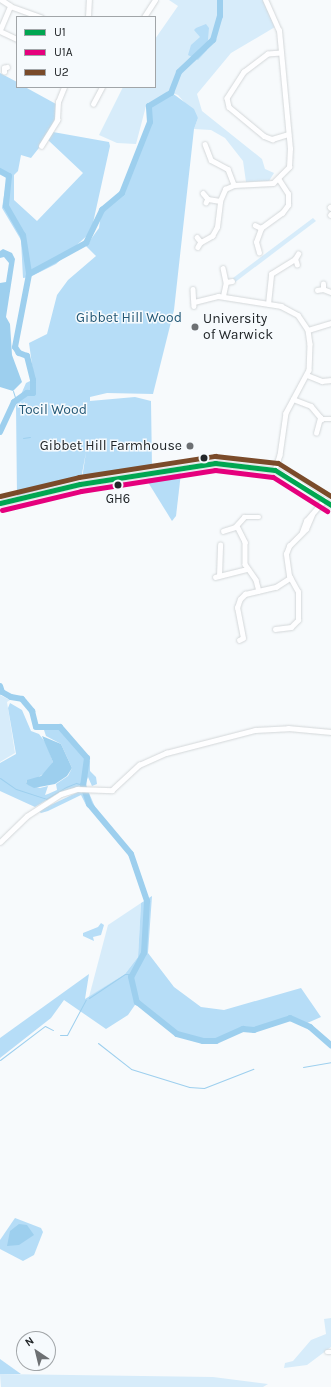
<!DOCTYPE html>
<html>
<head>
<meta charset="utf-8">
<style>
	body { margin:0 }
	#map { position:relative; width:331px; height:1387px; overflow:hidden; background:#f7fafc; font-family:Karla,sans-serif }
	div>[style] { position:absolute }
	.green>* { inset:0; background:#d7ecfa }
	.forest>* { inset:0; background:#b6ddf7 }
	.water>* { inset:0; background:#9dcfee }
	.stream>* { height:1px; margin:-0.5px; padding:0 0.5px; transform-origin:0.5px; border-radius:0.5px; background:#9dcfee }
	.river>* { height:6px; margin:-3px; padding:0 3px; transform-origin:3px; border-radius:3px; background:#9dcfee }
	.roads { filter:drop-shadow(0 0 1px #d3d7d9) drop-shadow(0 0 1px #d3d7d9) }
	.minor>* { height:4.5px; margin:-2.25px; padding:0 2.25px; transform-origin:2.25px; border-radius:2.25px; background:#fefeff }
	.bus-1>* { height:5px; margin:-2.5px; padding:0 2.5px; transform-origin:2.5px; border-radius:2.5px; background:#00a651 }
	.bus-2>* { height:5px; margin:-2.5px; padding:0 2.5px; transform-origin:2.5px; border-radius:2.5px; background:#e5007d }
	.bus-3>* { height:5px; margin:-2.5px; padding:0 2.5px; transform-origin:2.5px; border-radius:2.5px; background:#7a4b2a }
	.dots>* { width:11px; height:11px; translate:-50% -50%; box-sizing:border-box; border:2px solid #f6fafd; border-radius:50% }
	span { translate:-50% -50%; white-space:nowrap; text-align:center; line-height:1.15; -webkit-text-stroke:3px #f6fafd; paint-order:stroke }
	.bus-label { font-size:13px; color:#222629 }
	.park-label { font-size:14px; color:#245977 }
	.poi-label { font-size:14px; color:#222629 }
	.left { translate:0 -50%; text-align:left }
	.right { translate:-100% -50%; text-align:right }
	.legend { position:absolute; left:16px; top:16px; width:140px; height:72px; box-sizing:border-box; background:#f6fafd; border:1px solid #a1a5a8; margin:0; padding:5px 7px; list-style:none; font-size:12px; color:#222629 }
	.legend li { display:flex; align-items:center; gap:8px; height:20px }
	.legend b { width:20px; border:1px solid #a1a5a8 }
	.north { position:absolute; left:16px; top:1331px; width:40px; height:40px; box-sizing:border-box; background:#f6fafd; border:1px solid #a1a5a8; border-radius:50%; rotate:325deg; font-size:11px; font-weight:700; line-height:16px; text-align:center; color:#222629 }
	.north::after { content:''; display:block; margin:auto; width:14px; height:18px; background:#6d7073; clip-path:polygon(50% 0,100% 100%,50% 72%,0 100%) }
</style>
</head>
<body>
<div id="map">
	<div class="green">
		<div style="clip-path:polygon(169px 0,263px 0,275px 27px,231px 53px,197px 94px,202px 111px,262px 159px,265px 169px,274px 173px,269px 181px,246px 182px,243px 161px,225px 138px,211px 130px,194px 129px,198px 118px,178px 95px,172px 93px,177px 81px,165px 94px,146px 106px,136px 144px,117px 143px,99px 135px,123px 87px,155px 87px,155px 39px,178px 6px)"></div>
		<div style="clip-path:polygon(313px 218px,316px 221px,234px 283px,233px 278px)"></div>
		<div style="clip-path:polygon(0 695px,10px 700px,7px 702px,15px 753px,0 762px)"></div>
		<div style="clip-path:polygon(141px 903px,138px 957px,125px 974px,89px 997px,108px 925px)"></div>
		<div style="clip-path:polygon(331px 1318px,331px 1347px,307px 1365px,284px 1368px,285px 1363px,293px 1361px,311px 1340px,326px 1334px,324px 1319px)"></div>
		<div style="clip-path:polygon(0 1374px,213px 1377px,268px 1384px,263px 1387px,1px 1387px)"></div>
	</div>
	<div class="forest">
		<div style="clip-path:polygon(206px 24px,209px 28px,207px 50px,198px 60px,188px 55px,191px 45px,200px 37px,194px 30px,196px 28px)"></div>
		<div style="clip-path:polygon(0 73px,17px 82px,17px 87px,25px 87px,56px 104px,56px 116px,46px 139px,31px 158px,21px 155px,18px 171px,14px 175px,14px 200px,37px 221px,83px 173px,48px 140px,53px 132px,109px 142px,110px 146px,91px 232px,56px 264px,30px 277px,23px 278px,21px 240px,2px 208px,7px 177px,0 174px)"></div>
		<div style="clip-path:polygon(172px 93px,194px 109px,198px 118px,194px 129px,174px 310px,153px 394px,107px 393px,90px 397px,90px 401px,135px 397px,151px 401px,152px 468px,82px 479px,86px 452px,81px 479px,17px 496px,16px 406px,26px 383px,34px 379px,29px 343px,47px 334px,57px 295px,68px 280px,96px 256px,86px 246px,99px 228px,101px 214px,124px 194px,152px 122px,149px 107px)"></div>
		<div style="clip-path:polygon(181px 473px,176px 516px,172px 521px,146px 479px)"></div>
		<div style="clip-path:polygon(10px 703px,22px 710px,31px 731px,39px 734px,46px 743px,53px 762px,49px 770px,34px 780px,27px 780px,26px 784px,40px 788px,48px 786px,45px 795px,48px 794px,57px 790px,56px 784px,68px 776px,72px 768px,61px 744px,46px 736px,44px 730px,48px 727px,63px 729px,70px 735px,90px 761px,90px 771px,96px 777px,97px 784px,92px 786px,88px 777px,85px 785px,60px 792px,35px 807px,0 791px,0 763px,16px 754px,8px 708px)"></div>
		<div style="clip-path:polygon(78px 792px,89px 793px,95px 807px,91px 809px,87px 807px,81px 795px,48px 811px,41px 813px,38px 811px)"></div>
		<div style="clip-path:polygon(152px 896px,148px 953px,174px 987px,201px 1007px,224px 1010px,301px 988px,321px 1017px,305px 1024px,287px 1018px,210px 1041px,177px 1034px,137px 1002px,128px 1015px,106px 1029px,64px 1000px,51px 1018px,0 1058px,0 1038px,89px 974px,85px 999px,125px 974px,138px 957px,141px 903px)"></div>
		<div style="clip-path:polygon(101px 923px,104px 925px,101px 935px,93px 937px,94px 941px,83px 936px,83px 933px,98px 927px)"></div>
		<div style="clip-path:polygon(15px 1218px,41px 1228px,43px 1232px,34px 1255px,23px 1261px,0 1249px,0 1240px)"></div>
		<div style="clip-path:polygon(0 1359px,21px 1374px,0 1374px)"></div>
	</div>
	<div class="water">
		<div style="clip-path:polygon(3px 249px,12px 253px,15px 259px,6px 317px,10px 324px,12px 355px,22px 382px,13px 391px,0 387px,0 283px,6px 282px,9px 263px,4px 257px,0 258px,0 251px)"></div>
		<div style="clip-path:polygon(42px 736px,61px 744px,72px 768px,67px 776px,55px 784px,34px 788px,26px 784px,27px 780px,41px 776px,53px 762px)"></div>
		<div style="clip-path:polygon(19px 1224px,27px 1225px,34px 1235px,19px 1245px,7px 1246px,10px 1231px)"></div>
	</div>
	<div class="stream">
		<div style="left:13px;top:391px;width:9px;rotate:72deg"></div>
		<div style="left:23px;top:438px;width:7px;rotate:-8deg"></div>
		<div style="left:0;top:778px;width:19px;rotate:35deg"></div>
		<div style="left:16px;top:789px;width:32px;rotate:18deg"></div>
		<div style="left:46px;top:799px;width:23px;rotate:-31deg"></div>
		<div style="left:66px;top:787px;width:11px;rotate:-22deg"></div>
		<div style="left:76px;top:783px;width:7px;rotate:16deg"></div>
		<div style="left:89px;top:998px;width:43px;rotate:-33.7deg"></div>
		<div style="left:125px;top:974px;width:7px"></div>
		<div style="left:60px;top:1035px;width:7px"></div>
		<div style="left:67px;top:1035px;width:40px;rotate:-62deg"></div>
		<div style="left:98px;top:1043px;width:42px;rotate:38.2deg"></div>
		<div style="left:131px;top:1069px;width:61px;rotate:17.2deg"></div>
		<div style="left:189px;top:1087px;width:15px;rotate:4deg"></div>
		<div style="left:204px;top:1088px;width:53px;rotate:-21.2deg"></div>
		<div style="left:0;top:1060px;width:56px;rotate:-37.1deg"></div>
		<div style="left:45px;top:1026px;width:9px;rotate:27deg"></div>
		<div style="left:303px;top:1067px;width:28px;rotate:-10deg"></div>
	</div>
	<div class="river">
		<div style="left:0;top:171px;width:10px;rotate:29deg"></div>
		<div style="left:9px;top:176px;width:30px;rotate:96deg"></div>
		<div style="left:6px;top:206px;width:34px;rotate:60deg"></div>
		<div style="left:23px;top:235px;width:39px;rotate:81deg"></div>
		<div style="left:0;top:432px;width:33px;rotate:-65deg"></div>
		<div style="left:14px;top:402px;width:16px;rotate:-35deg"></div>
		<div style="left:27px;top:393px;width:6px"></div>
		<div style="left:33px;top:393px;width:13px;rotate:-90deg"></div>
		<div style="left:33px;top:380px;width:25px;rotate:-104deg"></div>
		<div style="left:27px;top:356px;width:9px;rotate:-159deg"></div>
		<div style="left:19px;top:353px;width:7px;rotate:-124deg"></div>
		<div style="left:15px;top:347px;width:74px;rotate:-79.1deg"></div>
		<div style="left:29px;top:274px;width:65px;rotate:-28.5deg"></div>
		<div style="left:86px;top:243px;width:37px;rotate:-64deg"></div>
		<div style="left:102px;top:210px;width:26px;rotate:-40deg"></div>
		<div style="left:122px;top:193px;width:76px;rotate:-68.5deg"></div>
		<div style="left:150px;top:122px;width:16px;rotate:-94deg"></div>
		<div style="left:149px;top:106px;width:26px;rotate:-31deg"></div>
		<div style="left:171px;top:93px;width:22px;rotate:-69deg"></div>
		<div style="left:179px;top:72px;width:47px;rotate:-43.3deg"></div>
		<div style="left:213px;top:40px;width:25px;rotate:-74deg"></div>
		<div style="left:220px;top:16px;width:16px;rotate:-90deg"></div>
		<div style="left:0;top:686px;width:6px;rotate:72deg"></div>
		<div style="left:2px;top:692px;width:10px;rotate:29deg"></div>
		<div style="left:11px;top:697px;width:11px;rotate:10deg"></div>
		<div style="left:22px;top:699px;width:16px;rotate:50deg"></div>
		<div style="left:32px;top:711px;width:16px;rotate:76deg"></div>
		<div style="left:36px;top:727px;width:24px"></div>
		<div style="left:60px;top:727px;width:41px;rotate:48.9deg"></div>
		<div style="left:87px;top:758px;width:27px;rotate:98deg"></div>
		<div style="left:83px;top:785px;width:20px;rotate:72deg"></div>
		<div style="left:89px;top:804px;width:65px;rotate:50deg"></div>
		<div style="left:131px;top:854px;width:50px;rotate:71.2deg"></div>
		<div style="left:147px;top:901px;width:52px;rotate:93.3deg"></div>
		<div style="left:144px;top:953px;width:27px;rotate:118deg"></div>
		<div style="left:131px;top:977px;width:26px;rotate:77deg"></div>
		<div style="left:137px;top:1002px;width:51px;rotate:38.7deg"></div>
		<div style="left:177px;top:1034px;width:27px;rotate:15deg"></div>
		<div style="left:203px;top:1041px;width:13px"></div>
		<div style="left:216px;top:1041px;width:30px;rotate:-24deg"></div>
		<div style="left:243px;top:1029px;width:11px;rotate:5deg"></div>
		<div style="left:254px;top:1030px;width:38px;rotate:-18deg"></div>
		<div style="left:290px;top:1018px;width:22px;rotate:24deg"></div>
		<div style="left:310px;top:1027px;width:28px;rotate:41deg"></div>
	</div>
	<div class="roads">
		<div class="minor">
			<div style="left:10px;top:6px;width:33px;rotate:20deg"></div>
			<div style="left:88px;top:17px;width:17px;rotate:-87deg"></div>
			<div style="left:144px;top:17px;width:20px;rotate:-57deg"></div>
			<div style="left:0;top:30px;width:26px;rotate:-67deg"></div>
			<div style="left:10px;top:6px;width:11px;rotate:-146deg"></div>
			<div style="left:0;top:31px;width:19px;rotate:25deg"></div>
			<div style="left:281px;top:53px;width:13px;rotate:176deg"></div>
			<div style="left:268px;top:54px;width:30px;rotate:143deg"></div>
			<div style="left:244px;top:72px;width:31px;rotate:123deg"></div>
			<div style="left:227px;top:98px;width:9px;rotate:77deg"></div>
			<div style="left:229px;top:107px;width:45px;rotate:39.6deg"></div>
			<div style="left:264px;top:136px;width:9px;rotate:21deg"></div>
			<div style="left:272px;top:139px;width:17px;rotate:-17deg"></div>
			<div style="left:4px;top:72px;width:4px;rotate:-90deg"></div>
			<div style="left:4px;top:68px;width:3px;rotate:-18deg"></div>
			<div style="left:93px;top:104px;width:19px;rotate:-62deg"></div>
			<div style="left:205px;top:144px;width:17px;rotate:69deg"></div>
			<div style="left:211px;top:160px;width:19px;rotate:28deg"></div>
			<div style="left:228px;top:169px;width:17px;rotate:69deg"></div>
			<div style="left:41px;top:146px;width:31px;rotate:-58deg"></div>
			<div style="left:57px;top:120px;width:18px;rotate:-87deg"></div>
			<div style="left:58px;top:102px;width:16px;rotate:-68deg"></div>
			<div style="left:203px;top:193px;width:8px;rotate:50deg"></div>
			<div style="left:208px;top:199px;width:4px;rotate:117deg"></div>
			<div style="left:208px;top:199px;width:12px;rotate:9deg"></div>
			<div style="left:330px;top:207px;width:1px;rotate:45deg"></div>
			<div style="left:330px;top:215px;width:1px;rotate:-45deg"></div>
			<div style="left:255px;top:225px;width:7px;rotate:27deg"></div>
			<div style="left:197px;top:237px;width:6px;rotate:51deg"></div>
			<div style="left:201px;top:242px;width:6px;rotate:121deg"></div>
			<div style="left:201px;top:242px;width:13px;rotate:-29deg"></div>
			<div style="left:212px;top:236px;width:10px;rotate:-61deg"></div>
			<div style="left:217px;top:227px;width:26px;rotate:-83deg"></div>
			<div style="left:220px;top:201px;width:13px;rotate:-67deg"></div>
			<div style="left:225px;top:189px;width:10px;rotate:-24deg"></div>
			<div style="left:234px;top:185px;width:39px;rotate:-3deg"></div>
			<div style="left:273px;top:183px;width:23px;rotate:-45deg"></div>
			<div style="left:289px;top:167px;width:18px;rotate:-87deg"></div>
			<div style="left:290px;top:149px;width:119px;rotate:-95.3deg"></div>
			<div style="left:279px;top:31px;width:34px;rotate:-114deg"></div>
			<div style="left:259px;top:253px;width:11px;rotate:-105deg"></div>
			<div style="left:256px;top:242px;width:15px;rotate:-70deg"></div>
			<div style="left:261px;top:228px;width:26px;rotate:-36deg"></div>
			<div style="left:282px;top:213px;width:10px;rotate:-53deg"></div>
			<div style="left:288px;top:205px;width:11px;rotate:-90deg"></div>
			<div style="left:288px;top:194px;width:17px;rotate:-123deg"></div>
			<div style="left:297px;top:265px;width:6px;rotate:-108deg"></div>
			<div style="left:295px;top:259px;width:6px;rotate:-59deg"></div>
			<div style="left:223px;top:268px;width:14px;rotate:78deg"></div>
			<div style="left:193px;top:289px;width:17px;rotate:87deg"></div>
			<div style="left:323px;top:289px;width:9px;rotate:21deg"></div>
			<div style="left:317px;top:290px;width:6px;rotate:-9deg"></div>
			<div style="left:323px;top:289px;width:5px;rotate:-90deg"></div>
			<div style="left:223px;top:296px;width:14px;rotate:-78deg"></div>
			<div style="left:226px;top:282px;width:6px;rotate:-9deg"></div>
			<div style="left:194px;top:302px;width:25px;rotate:-14deg"></div>
			<div style="left:218px;top:296px;width:64px;rotate:9deg"></div>
			<div style="left:281px;top:306px;width:19px;rotate:28deg"></div>
			<div style="left:298px;top:315px;width:18px;rotate:56deg"></div>
			<div style="left:308px;top:330px;width:14px;rotate:82deg"></div>
			<div style="left:310px;top:344px;width:26px;rotate:92deg"></div>
			<div style="left:309px;top:370px;width:49px;rotate:118.1deg"></div>
			<div style="left:286px;top:413px;width:42px;rotate:98.1deg"></div>
			<div style="left:280px;top:455px;width:16px;rotate:108deg"></div>
			<div style="left:268px;top:304px;width:30px;rotate:-84deg"></div>
			<div style="left:271px;top:274px;width:28px;rotate:-32deg"></div>
			<div style="left:308px;top:330px;width:24px;rotate:-17deg"></div>
			<div style="left:307px;top:375px;width:16px;rotate:22deg"></div>
			<div style="left:322px;top:381px;width:9px;rotate:-6deg"></div>
			<div style="left:293px;top:399px;width:19px;rotate:21deg"></div>
			<div style="left:311px;top:406px;width:17px;rotate:50deg"></div>
			<div style="left:322px;top:419px;width:9px"></div>
			<div style="left:316px;top:433px;width:16px;rotate:-75deg"></div>
			<div style="left:0;top:503px;width:82px;rotate:-13.4deg"></div>
			<div style="left:80px;top:484px;width:137px;rotate:-8.8deg"></div>
			<div style="left:215px;top:463px;width:60px;rotate:6.7deg"></div>
			<div style="left:275px;top:470px;width:22px;rotate:27deg"></div>
			<div style="left:295px;top:480px;width:44px;rotate:34.8deg"></div>
			<div style="left:237px;top:526px;width:18px;rotate:63deg"></div>
			<div style="left:245px;top:542px;width:22px;rotate:90deg"></div>
			<div style="left:245px;top:564px;width:19px;rotate:55deg"></div>
			<div style="left:256px;top:580px;width:11px;rotate:75deg"></div>
			<div style="left:223px;top:531px;width:13px;rotate:-18deg"></div>
			<div style="left:235px;top:527px;width:13px;rotate:-48deg"></div>
			<div style="left:244px;top:517px;width:15px"></div>
			<div style="left:302px;top:532px;width:12px;rotate:-70deg"></div>
			<div style="left:306px;top:521px;width:28px;rotate:-49deg"></div>
			<div style="left:219px;top:576px;width:31px;rotate:-88deg"></div>
			<div style="left:215px;top:577px;width:33px;rotate:-14deg"></div>
			<div style="left:275px;top:629px;width:16px;rotate:-7deg"></div>
			<div style="left:291px;top:627px;width:10px;rotate:-45deg"></div>
			<div style="left:298px;top:620px;width:28px;rotate:-90deg"></div>
			<div style="left:298px;top:592px;width:18px;rotate:-119deg"></div>
			<div style="left:289px;top:576px;width:22px;rotate:-98deg"></div>
			<div style="left:286px;top:554px;width:9px;rotate:-69deg"></div>
			<div style="left:289px;top:546px;width:24px;rotate:-45deg"></div>
			<div style="left:306px;top:529px;width:15px;rotate:-67deg"></div>
			<div style="left:239px;top:640px;width:4px;rotate:-27deg"></div>
			<div style="left:243px;top:638px;width:31px;rotate:-101deg"></div>
			<div style="left:237px;top:608px;width:9px;rotate:-72deg"></div>
			<div style="left:240px;top:599px;width:7px;rotate:-45deg"></div>
			<div style="left:245px;top:594px;width:32px;rotate:-13deg"></div>
			<div style="left:276px;top:587px;width:17px;rotate:-33deg"></div>
			<div style="left:0;top:842px;width:37px;rotate:-44deg"></div>
			<div style="left:27px;top:816px;width:40px;rotate:-32.9deg"></div>
			<div style="left:61px;top:794px;width:17px;rotate:-17deg"></div>
			<div style="left:77px;top:789px;width:35px;rotate:2deg"></div>
			<div style="left:112px;top:790px;width:37px;rotate:-43deg"></div>
			<div style="left:139px;top:765px;width:30px;rotate:-24deg"></div>
			<div style="left:166px;top:753px;width:92px;rotate:-14.5deg"></div>
			<div style="left:255px;top:730px;width:33px;rotate:-3deg"></div>
			<div style="left:288px;top:728px;width:43px;rotate:5.3deg"></div>
			<div style="left:327px;top:1352px;width:4px"></div>
		</div>
	</div>
	<div class="bus-1">
		<div style="left:0;top:503px;width:82px;rotate:-13.4deg"></div>
		<div style="left:80px;top:484px;width:137px;rotate:-8.8deg"></div>
		<div style="left:215px;top:463px;width:60px;rotate:6.7deg"></div>
		<div style="left:275px;top:470px;width:66px;rotate:32deg"></div>
	</div>
	<div class="bus-2">
		<div style="left:2px;top:510px;width:81px;rotate:-13.5deg"></div>
		<div style="left:81px;top:491px;width:136px;rotate:-8.9deg"></div>
		<div style="left:215px;top:470px;width:58px;rotate:6.9deg"></div>
		<div style="left:273px;top:477px;width:64px;rotate:32.2deg"></div>
	</div>
	<div class="bus-3">
		<div style="left:0;top:496px;width:81px;rotate:-13.5deg"></div>
		<div style="left:79px;top:477px;width:138px;rotate:-8.8deg"></div>
		<div style="left:215px;top:456px;width:63px;rotate:6.3deg"></div>
		<div style="left:278px;top:463px;width:62px;rotate:31.9deg"></div>
	</div>
	<div class="dots">
		<div style="left:195px;top:327px;background:#6d7073"></div>
		<div style="left:190px;top:446px;background:#6d7073"></div>
		<div style="left:204px;top:458px;background:#222629"></div>
		<div style="left:118px;top:485px;background:#222629"></div>
	</div>
	<div class="bus-label">
		<span style="left:118px;top:499px">GH6</span>
	</div>
	<div class="park-label">
		<span style="left:129px;top:318px">Gibbet Hill Wood</span>
		<span style="left:53px;top:410px">Tocil Wood</span>
	</div>
	<div class="poi-label">
		<span class="left" style="left:203px;top:327px">University<br>of Warwick</span>
		<span class="right" style="left:182px;top:446px">Gibbet Hill Farmhouse</span>
	</div>
	<ul class="legend">
	<li><b style="height:5px;background:#00a651"></b>U1</li>
	<li><b style="height:5px;background:#e5007d"></b>U1A</li>
	<li><b style="height:5px;background:#7a4b2a"></b>U2</li>
	</ul>
	<div class="north">N</div>
</div>
</body>
</html>
